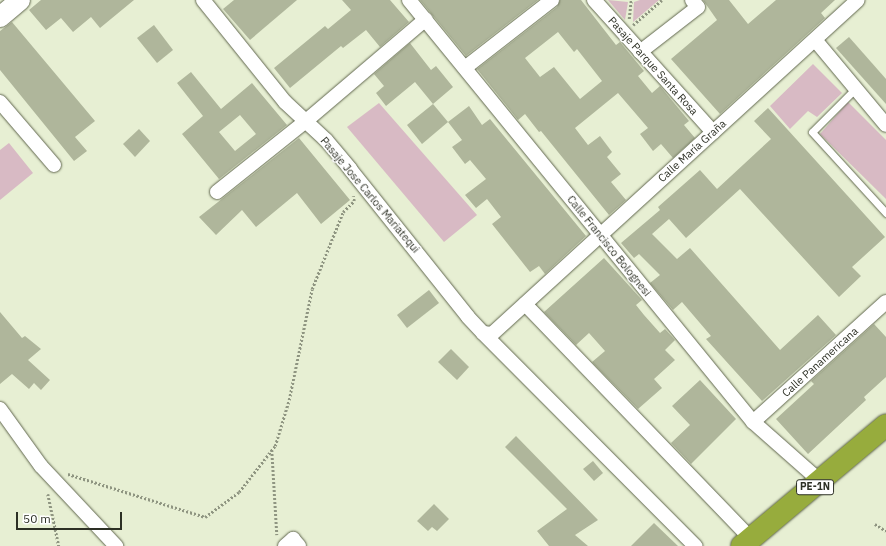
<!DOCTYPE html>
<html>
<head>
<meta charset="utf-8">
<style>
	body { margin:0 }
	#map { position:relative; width:886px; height:546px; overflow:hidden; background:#e7efd3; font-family:"IBM Plex Sans",sans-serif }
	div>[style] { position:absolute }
	.green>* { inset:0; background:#d8bac4 }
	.building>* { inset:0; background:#afb69b }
	.path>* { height:2.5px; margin-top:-1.25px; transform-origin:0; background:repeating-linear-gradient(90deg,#8f9581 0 2px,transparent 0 4px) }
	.roads { filter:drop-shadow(0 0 1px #61674f) drop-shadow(0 0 1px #61674f) }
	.lane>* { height:7px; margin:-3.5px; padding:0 3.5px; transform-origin:3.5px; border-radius:3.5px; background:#fff }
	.street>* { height:14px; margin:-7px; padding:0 7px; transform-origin:7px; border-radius:7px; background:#fff }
	.secondary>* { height:20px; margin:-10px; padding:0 10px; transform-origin:10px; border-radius:10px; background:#fff }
	.highway>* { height:22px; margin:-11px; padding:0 11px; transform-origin:11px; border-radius:11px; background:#97ac3d }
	span { translate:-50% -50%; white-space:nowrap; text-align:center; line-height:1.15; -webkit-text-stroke:3px #fff; paint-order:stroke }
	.shield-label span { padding:1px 3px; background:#fff; border:1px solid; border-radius:3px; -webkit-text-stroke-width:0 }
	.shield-label { font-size:10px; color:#2d3025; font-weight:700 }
	.street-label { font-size:11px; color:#2d3025 }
	.scale { position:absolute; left:16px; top:512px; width:106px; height:18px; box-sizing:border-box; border:2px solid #2d3025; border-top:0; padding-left:5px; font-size:12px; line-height:14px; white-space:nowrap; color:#2d3025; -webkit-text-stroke:3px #fff; paint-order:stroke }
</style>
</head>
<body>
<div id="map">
	<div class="green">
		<div style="clip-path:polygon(608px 0,628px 2px,625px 20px)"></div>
		<div style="clip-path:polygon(640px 0,659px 0,633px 22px,634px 2px)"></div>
		<div style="clip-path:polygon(813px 64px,842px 93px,817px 117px,808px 111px,790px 129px,770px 106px)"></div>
		<div style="clip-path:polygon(848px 102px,886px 140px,886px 199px,820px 134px)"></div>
		<div style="clip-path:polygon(379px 103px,477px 215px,444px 242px,347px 127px)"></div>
		<div style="clip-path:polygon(9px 143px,33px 173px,0 200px,0 150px)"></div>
	</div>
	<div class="building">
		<div style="clip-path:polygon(41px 0,134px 0,100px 28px,91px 17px,73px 32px,61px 18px,46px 30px,29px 10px)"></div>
		<div style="clip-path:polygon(234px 0,297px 0,250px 40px,223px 9px)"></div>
		<div style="clip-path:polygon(342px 0,390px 0,409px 22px,380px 47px,366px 30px,343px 48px,341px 46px,290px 88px,274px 68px,325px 26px,328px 29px,351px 10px)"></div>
		<div style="clip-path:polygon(420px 0,538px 0,466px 56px)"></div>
		<div style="clip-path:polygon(evenodd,560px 0,581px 0,616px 45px,620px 42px,644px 71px,638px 76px,652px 93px,660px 86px,689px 121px,684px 125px,695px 138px,673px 158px,661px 144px,653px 151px,640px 134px,648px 128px,618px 93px,575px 128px,588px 145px,600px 136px,612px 152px,607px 157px,621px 174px,611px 182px,626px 200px,609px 215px,541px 131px,539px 132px,525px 114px,518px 120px,477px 69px,557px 7px,560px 0,558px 32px,574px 52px,577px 49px,602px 81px,580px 99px,554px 67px,540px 77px,525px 58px,558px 32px)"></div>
		<div style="clip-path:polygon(703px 0,729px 0,748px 24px,776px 0,835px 0,821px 13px,825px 18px,720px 114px,671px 59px,717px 20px)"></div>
		<div style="clip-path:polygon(12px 22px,95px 121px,75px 137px,87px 151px,74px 161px,0 70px,0 31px)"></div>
		<div style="clip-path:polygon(154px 25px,173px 50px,157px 63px,137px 38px)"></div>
		<div style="clip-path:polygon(849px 37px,886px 79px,886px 104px,836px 48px)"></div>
		<div style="clip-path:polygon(410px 43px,431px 70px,436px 66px,453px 87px,433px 104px,415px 82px,386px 106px,376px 93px,384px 86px,374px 74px)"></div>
		<div style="clip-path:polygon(evenodd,191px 72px,221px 109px,252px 83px,287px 125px,219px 179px,182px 134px,203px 116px,177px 83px,191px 72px,240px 115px,256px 134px,235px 151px,219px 132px,240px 115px)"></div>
		<div style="clip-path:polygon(433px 104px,448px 122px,422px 144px,407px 125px)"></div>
		<div style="clip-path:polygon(469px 106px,482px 125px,490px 119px,586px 236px,545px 274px,539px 266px,530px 272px,492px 224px,501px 217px,487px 199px,476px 208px,465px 195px,486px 179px,470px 160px,465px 164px,452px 147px,462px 140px,448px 122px)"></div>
		<div style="clip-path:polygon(768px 108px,885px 237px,852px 267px,861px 276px,839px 297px,740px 189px,686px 238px,669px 219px,652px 234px,677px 259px,690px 248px,780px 350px,818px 315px,836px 335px,762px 401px,706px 339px,711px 336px,682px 302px,673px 310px,650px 283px,660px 275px,639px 254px,634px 258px,621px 243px,660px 210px,658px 207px,700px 170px,717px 189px,771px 139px,754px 121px)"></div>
		<div style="clip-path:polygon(139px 129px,150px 141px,135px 157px,123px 144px)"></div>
		<div style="clip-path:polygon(299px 138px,350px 200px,321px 224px,297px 193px,256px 227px,242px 210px,216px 235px,199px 217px)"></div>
		<div style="clip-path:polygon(604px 258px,642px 300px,636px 305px,644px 315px,660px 333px,665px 329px,675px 340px,665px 350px,675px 360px,654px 379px,662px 388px,638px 409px,592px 362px,605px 351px,589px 333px,576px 345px,544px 312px)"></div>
		<div style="clip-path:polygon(429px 290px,439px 303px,407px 328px,397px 315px)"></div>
		<div style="clip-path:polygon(0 312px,22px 338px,25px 336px,41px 349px,28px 360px,50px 380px,41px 390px,34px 383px,29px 389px,12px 374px,0 384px)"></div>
		<div style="clip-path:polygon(874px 324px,886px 337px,886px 377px,864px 397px,866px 400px,808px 454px,776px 419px,814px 384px,811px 381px)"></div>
		<div style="clip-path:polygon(451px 349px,469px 367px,457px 380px,438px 362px)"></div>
		<div style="clip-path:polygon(700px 380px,736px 419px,691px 464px,671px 443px,690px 425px,672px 406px)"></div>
		<div style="clip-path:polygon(516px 436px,598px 520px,575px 535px,588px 546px,549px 546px,537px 531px,567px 509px,505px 447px)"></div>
		<div style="clip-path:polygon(593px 461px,603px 473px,594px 481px,583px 469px)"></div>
		<div style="clip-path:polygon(434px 504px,449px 519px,437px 531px,432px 527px,428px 531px,417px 521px)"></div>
		<div style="clip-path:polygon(654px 523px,678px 546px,631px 546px)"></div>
	</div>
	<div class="path">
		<div style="left:629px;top:19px;width:19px;rotate:-84deg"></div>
		<div style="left:633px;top:25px;width:38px;rotate:-41deg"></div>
		<div style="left:272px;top:450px;width:85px;rotate:86.6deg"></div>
		<div style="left:68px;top:474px;width:144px;rotate:17.4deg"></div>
		<div style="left:205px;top:517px;width:42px;rotate:-36.3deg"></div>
		<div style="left:239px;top:492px;width:58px;rotate:-52deg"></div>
		<div style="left:275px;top:446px;width:48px;rotate:-73.1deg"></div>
		<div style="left:289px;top:400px;width:113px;rotate:-78.3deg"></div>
		<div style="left:312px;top:289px;width:83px;rotate:-68.1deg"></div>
		<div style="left:343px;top:212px;width:16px;rotate:-45deg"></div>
		<div style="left:354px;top:201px;width:5px;rotate:-101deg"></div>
		<div style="left:48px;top:494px;width:53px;rotate:78.1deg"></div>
		<div style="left:875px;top:524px;width:13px;rotate:32deg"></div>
	</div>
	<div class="roads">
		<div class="lane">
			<div style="left:854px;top:90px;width:59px;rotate:135deg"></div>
			<div style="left:812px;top:132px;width:110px;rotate:47.6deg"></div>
		</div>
		<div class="street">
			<div style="left:203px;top:0;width:131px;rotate:51.2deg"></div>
			<div style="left:285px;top:102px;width:56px;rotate:42.8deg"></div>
			<div style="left:326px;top:140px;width:38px;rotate:50deg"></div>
			<div style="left:350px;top:169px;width:189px;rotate:51.4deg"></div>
			<div style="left:468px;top:317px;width:22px;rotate:47deg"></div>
			<div style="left:483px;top:333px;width:9px;rotate:6deg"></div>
			<div style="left:492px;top:334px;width:495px;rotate:-42.4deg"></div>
			<div style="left:409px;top:0;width:544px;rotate:50.81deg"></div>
			<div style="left:753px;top:422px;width:91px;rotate:41.4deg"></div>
			<div style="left:594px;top:0;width:178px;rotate:48deg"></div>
			<div style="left:816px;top:41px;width:109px;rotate:50.2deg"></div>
			<div style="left:640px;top:52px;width:73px;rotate:-37.8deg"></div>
			<div style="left:698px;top:7px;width:9px;rotate:-131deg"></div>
			<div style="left:466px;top:67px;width:109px;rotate:-37.9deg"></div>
			<div style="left:0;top:102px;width:83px;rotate:49.4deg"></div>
			<div style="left:217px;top:192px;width:114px;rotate:-38.6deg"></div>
			<div style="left:306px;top:121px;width:157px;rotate:-40.4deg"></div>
			<div style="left:525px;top:304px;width:326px;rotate:46.1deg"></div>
			<div style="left:483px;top:333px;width:301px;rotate:45.1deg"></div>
			<div style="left:0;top:409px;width:70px;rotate:54.3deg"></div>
			<div style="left:41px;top:466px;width:110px;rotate:46.8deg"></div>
			<div style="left:753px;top:422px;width:179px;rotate:-42.1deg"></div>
			<div style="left:285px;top:546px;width:11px;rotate:-41deg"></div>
			<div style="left:293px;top:539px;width:9px;rotate:49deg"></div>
		</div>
		<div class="secondary">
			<div style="left:0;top:17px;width:26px;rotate:-40deg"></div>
		</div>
		<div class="highway">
			<div style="left:742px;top:546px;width:188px;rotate:-40deg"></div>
		</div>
	</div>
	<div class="shield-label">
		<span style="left:815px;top:487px">PE-1N</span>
	</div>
	<div class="street-label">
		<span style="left:653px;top:66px;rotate:48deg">Pasaje Parque Santa Rosa</span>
		<span style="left:692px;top:151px;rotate:-42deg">Calle María Graña</span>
		<span style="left:370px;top:195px;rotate:50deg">Pasaje Jose Carlos Mariatequi</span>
		<span style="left:609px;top:246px;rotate:51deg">Calle Francisco Bolognesi</span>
		<span style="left:820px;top:362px;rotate:-42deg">Calle Panamericana</span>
	</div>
	<div class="scale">50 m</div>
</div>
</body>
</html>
